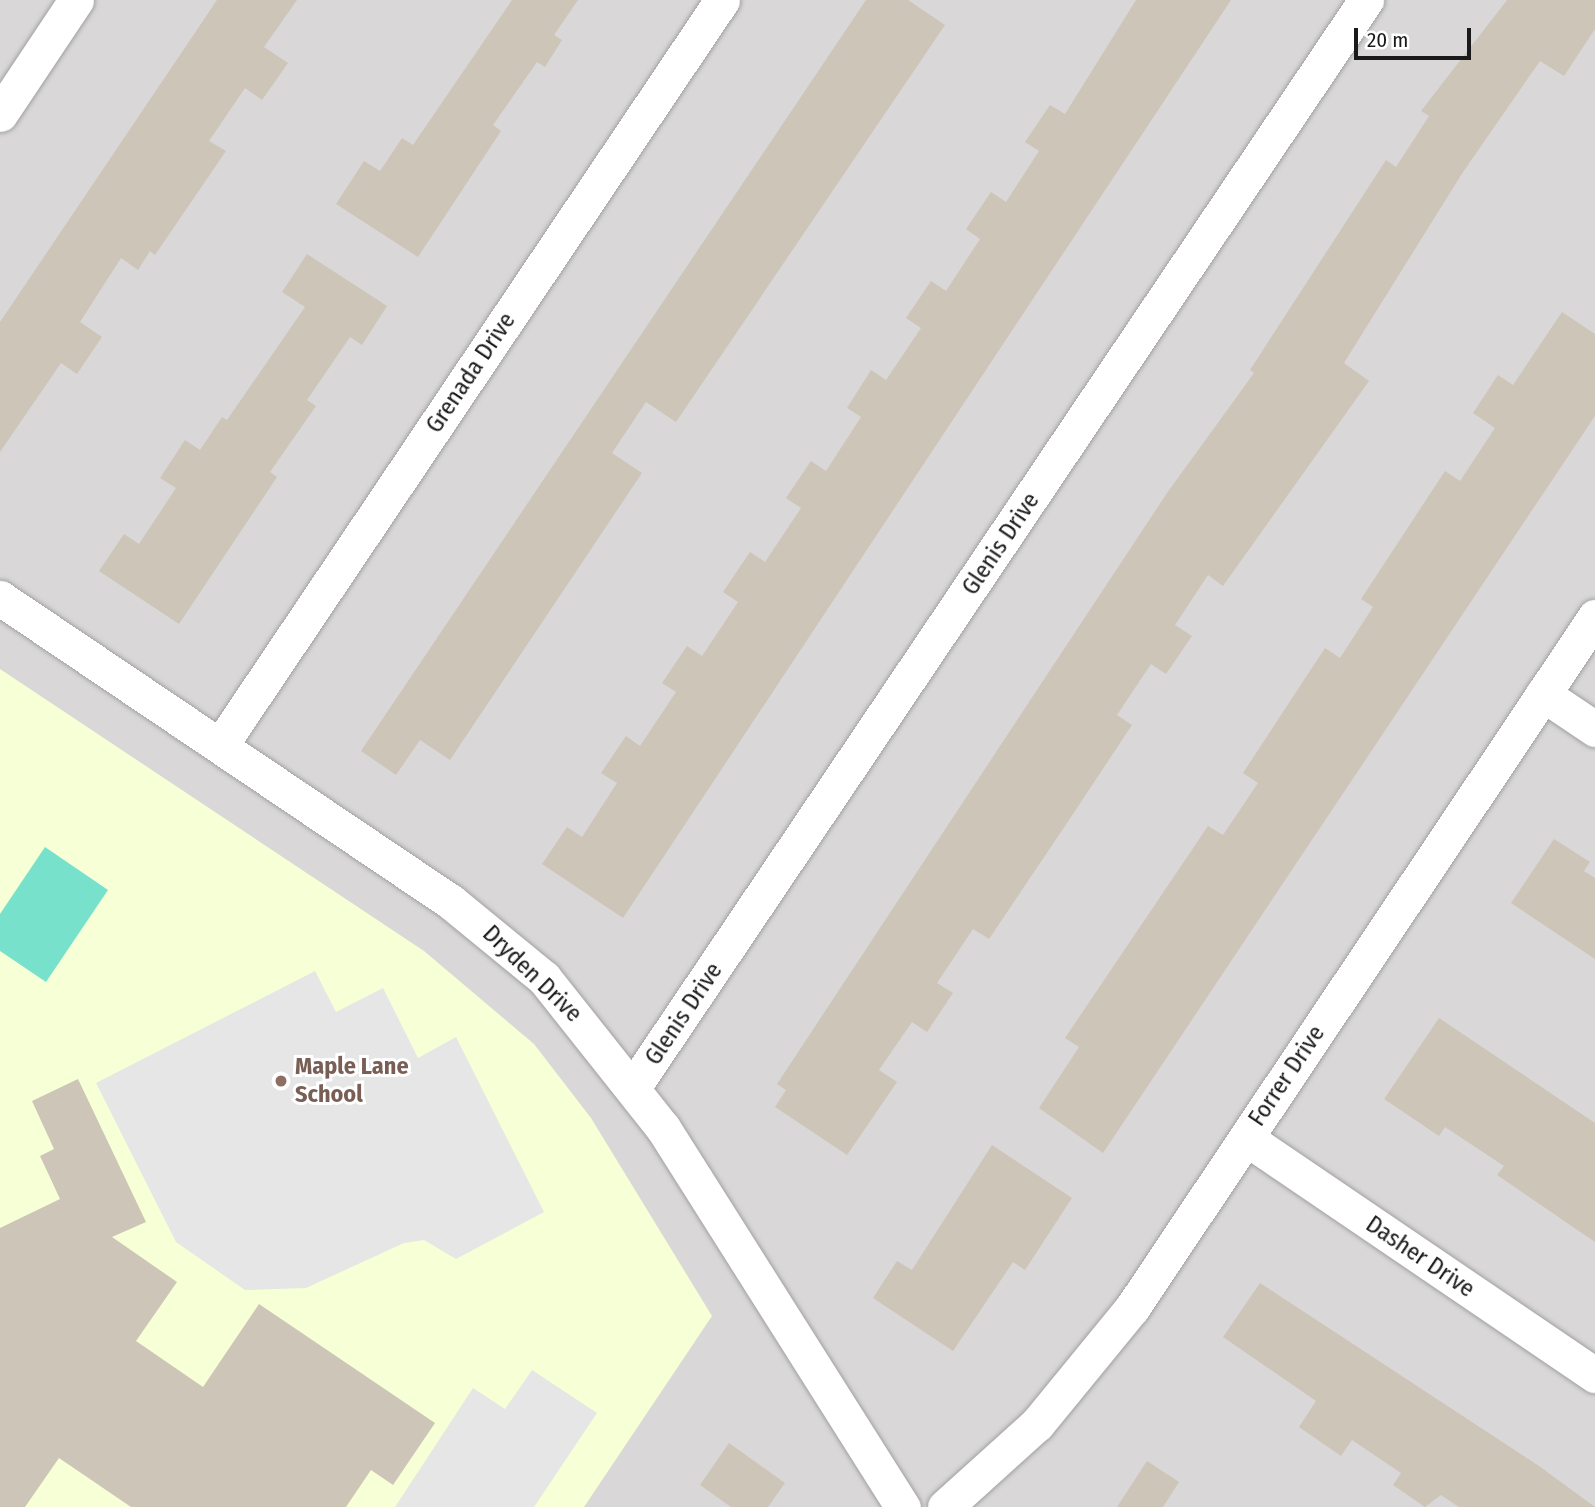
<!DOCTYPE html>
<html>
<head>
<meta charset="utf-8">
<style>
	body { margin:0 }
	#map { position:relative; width:1595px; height:1507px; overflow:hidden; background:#edebdf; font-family:"Fira Sans Condensed",sans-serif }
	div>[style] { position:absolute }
	.residential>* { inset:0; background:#d9d7d7 }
	.education>* { inset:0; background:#f7ffd6 }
	.pitch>* { inset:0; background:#78e1cc }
	.parking>* { inset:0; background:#e6e6e6 }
	.building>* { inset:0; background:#cdc5b8 }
	.roads { filter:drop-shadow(0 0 2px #a1a1a1) drop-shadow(0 0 2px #a1a1a1) }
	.minor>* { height:35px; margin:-17.5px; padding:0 17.5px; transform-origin:17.5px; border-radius:17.5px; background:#fff }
	.dots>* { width:19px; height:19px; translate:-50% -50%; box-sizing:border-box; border:4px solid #fff; border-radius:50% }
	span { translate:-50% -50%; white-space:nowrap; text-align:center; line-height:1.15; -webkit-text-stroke:6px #fff; paint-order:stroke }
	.street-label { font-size:24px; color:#1a1a1a }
	.education-label { font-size:24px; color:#785e54; font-weight:700 }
	.left { translate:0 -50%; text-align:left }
	.scale { position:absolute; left:1354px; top:28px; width:117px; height:32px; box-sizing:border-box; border:4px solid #1a1a1a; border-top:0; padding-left:9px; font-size:21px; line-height:24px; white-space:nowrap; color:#1a1a1a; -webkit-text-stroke:5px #fff; paint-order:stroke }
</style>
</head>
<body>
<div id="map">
	<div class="residential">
		<div style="clip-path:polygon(0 0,1595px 0,1595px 1507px,0 1507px)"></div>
	</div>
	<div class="education">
		<div style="clip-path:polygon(0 669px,424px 951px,534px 1044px,591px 1118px,712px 1316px,584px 1507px,0 1507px)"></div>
	</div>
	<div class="pitch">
		<div style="clip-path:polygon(45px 847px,108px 890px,46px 982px,0 951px,0 914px)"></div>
	</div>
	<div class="parking">
		<div style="clip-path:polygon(315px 971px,336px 1012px,383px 988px,418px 1058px,456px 1037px,544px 1212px,456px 1259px,424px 1240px,404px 1243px,306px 1288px,245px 1290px,176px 1242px,96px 1083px)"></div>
		<div style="clip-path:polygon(532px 1370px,597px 1413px,534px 1507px,395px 1507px,473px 1388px,505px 1409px)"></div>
	</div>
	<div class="building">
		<div style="clip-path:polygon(217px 0,297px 0,264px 47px,288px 63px,262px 100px,245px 88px,209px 141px,226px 151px,155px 255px,150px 251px,138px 270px,121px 258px,80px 322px,102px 337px,77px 374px,61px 363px,0 452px,0 322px)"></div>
		<div style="clip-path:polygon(512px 0,578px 0,554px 35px,562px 40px,545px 67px,537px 62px,493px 125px,501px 131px,418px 257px,336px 204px,364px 161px,380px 171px,402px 138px,413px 145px)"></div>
		<div style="clip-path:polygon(866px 0,908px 0,945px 25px,676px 422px,646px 402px,612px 453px,642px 473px,450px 760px,420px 740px,396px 775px,361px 751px)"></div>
		<div style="clip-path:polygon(1136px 0,1231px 0,623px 918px,542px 864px,567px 827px,582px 837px,617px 783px,601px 773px,626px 736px,640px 746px,676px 692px,662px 683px,687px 646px,702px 656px,738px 602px,723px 592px,750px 552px,765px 562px,801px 508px,786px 498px,811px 461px,826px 471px,861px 417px,847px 408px,871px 370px,886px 380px,921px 328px,906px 318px,931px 281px,946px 291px,980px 239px,966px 229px,991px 192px,1006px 202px,1039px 151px,1025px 142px,1050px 105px,1065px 114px)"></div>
		<div style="clip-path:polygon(1507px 0,1595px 0,1595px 29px,1564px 76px,1540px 61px,1463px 172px,1344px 363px,1369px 381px,1223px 586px,1208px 575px,1175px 625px,1192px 636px,1166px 674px,1151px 664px,1117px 715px,1132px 725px,1065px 826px,989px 939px,973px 929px,937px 983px,953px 993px,927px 1032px,912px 1022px,879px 1070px,897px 1082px,847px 1155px,775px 1107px,786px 1090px,777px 1084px,1167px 493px,1254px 373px,1250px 370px,1386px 160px,1396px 167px,1429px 116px,1421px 111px)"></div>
		<div style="clip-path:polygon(307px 254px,387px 306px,362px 345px,350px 337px,307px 400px,316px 406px,270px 472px,277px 477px,179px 624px,99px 571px,124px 534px,139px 544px,176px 488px,160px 478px,185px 440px,200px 450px,222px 417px,227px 420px,305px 307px,282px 292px)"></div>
		<div style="clip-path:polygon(1562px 312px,1595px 334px,1595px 416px,1103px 1153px,1039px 1108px,1079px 1047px,1065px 1038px,1208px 826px,1223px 835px,1258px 783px,1243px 773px,1325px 648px,1340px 658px,1373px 607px,1361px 599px,1445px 471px,1460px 481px,1495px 428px,1473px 413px,1498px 375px,1513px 385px)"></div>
		<div style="clip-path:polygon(1554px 839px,1590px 862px,1584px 871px,1595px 878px,1595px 959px,1511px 903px)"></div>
		<div style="clip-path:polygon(1439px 1018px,1595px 1123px,1595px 1242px,1497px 1175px,1504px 1166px,1445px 1127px,1439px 1136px,1384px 1099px)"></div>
		<div style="clip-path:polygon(78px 1079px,146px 1222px,112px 1237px,177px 1282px,136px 1341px,203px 1387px,259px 1304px,435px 1423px,393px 1485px,371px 1470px,346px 1507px,131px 1507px,59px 1458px,25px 1507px,0 1507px,0 1228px,60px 1199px,40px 1156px,54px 1149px,32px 1101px)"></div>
		<div style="clip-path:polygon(992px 1145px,1072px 1198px,1025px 1270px,1013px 1262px,953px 1351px,873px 1298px,897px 1261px,912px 1270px)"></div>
		<div style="clip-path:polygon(1260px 1283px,1539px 1466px,1595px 1507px,1459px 1507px,1441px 1495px,1425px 1507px,1393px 1485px,1401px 1473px,1352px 1440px,1341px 1456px,1299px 1427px,1316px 1401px,1223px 1337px)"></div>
		<div style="clip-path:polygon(729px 1443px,785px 1483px,768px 1507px,731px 1507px,700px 1485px)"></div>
		<div style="clip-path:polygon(1147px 1461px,1179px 1482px,1163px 1507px,1117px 1507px)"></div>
	</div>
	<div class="roads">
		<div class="minor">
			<div style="left:0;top:114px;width:137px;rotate:-56.3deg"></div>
			<div style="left:0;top:598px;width:544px;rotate:33.98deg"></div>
			<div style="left:451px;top:902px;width:120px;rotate:39.3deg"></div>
			<div style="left:544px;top:978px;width:191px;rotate:51.6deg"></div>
			<div style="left:663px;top:1128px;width:449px;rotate:57.7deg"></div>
			<div style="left:1543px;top:694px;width:63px;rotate:33.9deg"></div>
			<div style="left:220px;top:746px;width:899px;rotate:-56.06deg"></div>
			<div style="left:634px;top:1086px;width:1310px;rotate:-56.02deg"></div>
			<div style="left:1246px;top:1138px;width:422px;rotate:34.2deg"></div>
			<div style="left:945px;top:1507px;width:124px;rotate:-42.1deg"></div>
			<div style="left:1037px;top:1424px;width:150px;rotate:-50.7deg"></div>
			<div style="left:1132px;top:1308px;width:832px;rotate:-56.18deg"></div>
		</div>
	</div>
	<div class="dots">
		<div style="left:281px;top:1081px;background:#8d6e63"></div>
	</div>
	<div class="street-label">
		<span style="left:471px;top:373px;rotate:-56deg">Grenada Drive</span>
		<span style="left:1001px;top:544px;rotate:-56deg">Glenis Drive</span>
		<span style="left:532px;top:974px;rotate:44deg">Dryden Drive</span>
		<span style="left:684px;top:1014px;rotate:-56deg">Glenis Drive</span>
		<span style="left:1287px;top:1076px;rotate:-56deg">Forrer Drive</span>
		<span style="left:1420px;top:1257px;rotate:34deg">Dasher Drive</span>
	</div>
	<div class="education-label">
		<span class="left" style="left:295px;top:1081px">Maple Lane<br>School</span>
	</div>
	<div class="scale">20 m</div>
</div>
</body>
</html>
